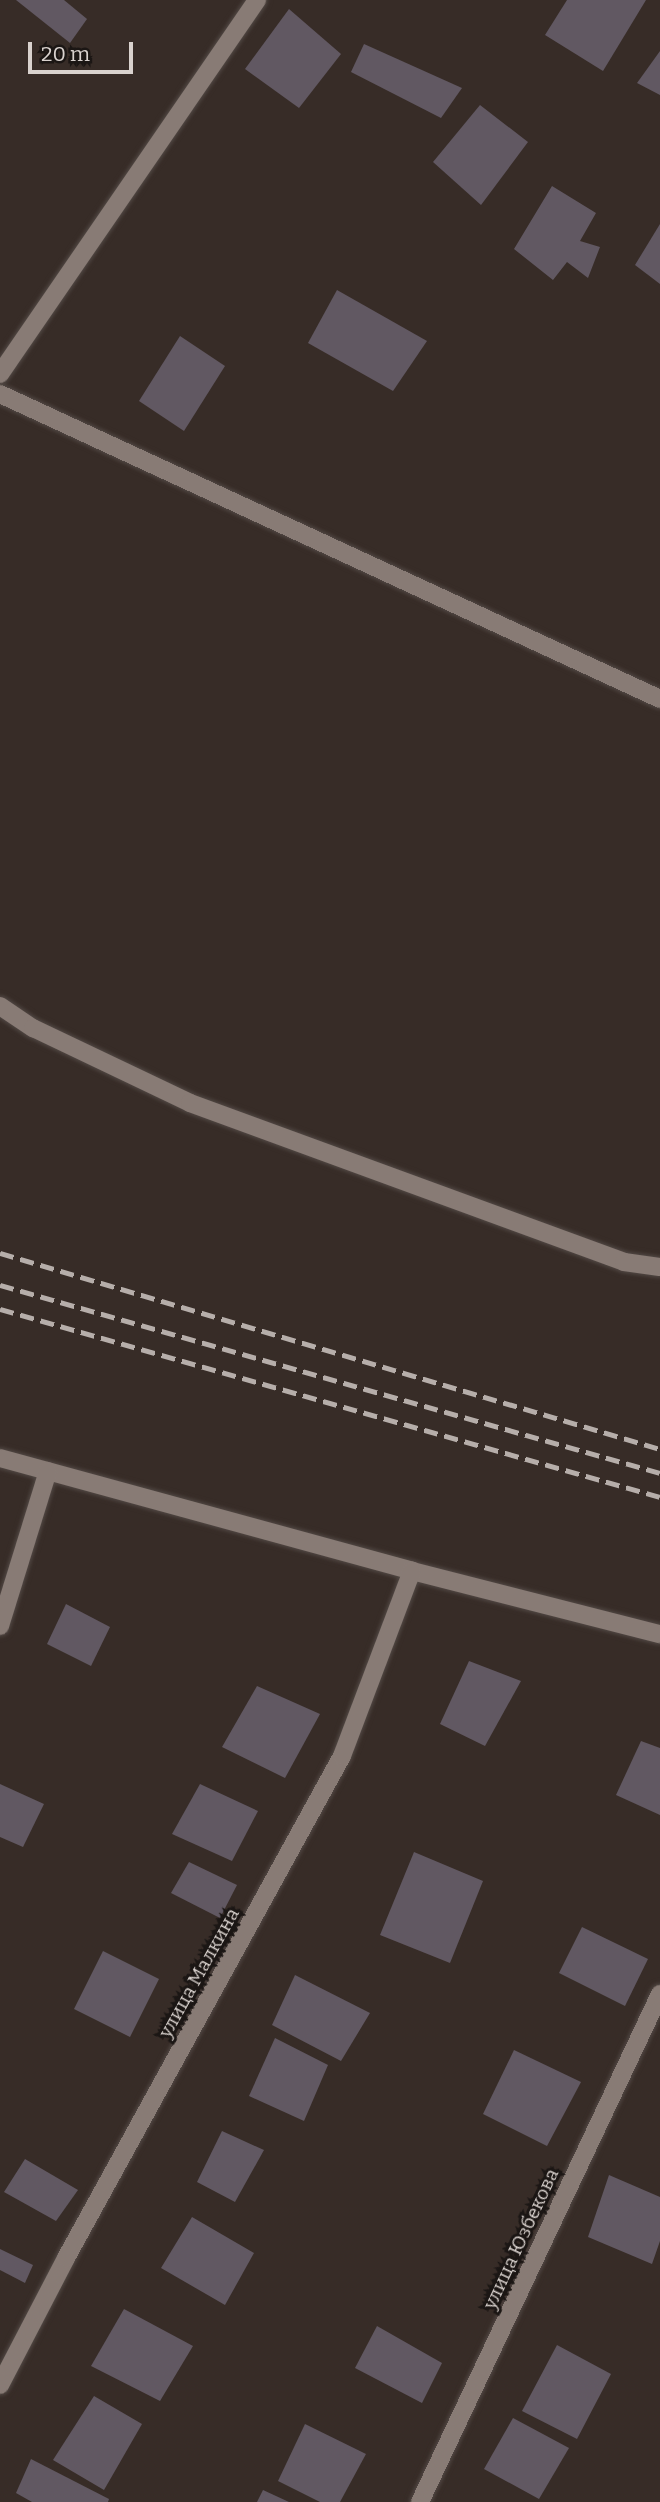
<!DOCTYPE html>
<html>
<head>
<meta charset="utf-8">
<style>
	body { margin:0 }
	#map { position:relative; width:660px; height:2502px; overflow:hidden; background:#372c27; font-family:Bitter,serif }
	div>[style] { position:absolute }
	.building>* { inset:0; background:#615862 }
	.roads { filter:drop-shadow(0 0 2px #524945) drop-shadow(0 0 2px #524945) }
	.minor>* { height:18px; margin:-9px; padding:0 9px; transform-origin:9px; border-radius:9px; background:#887b75 }
	.rail>* { height:5px; margin-top:-2.5px; transform-origin:0; background:repeating-linear-gradient(90deg,#b6aeaa 0 14px,transparent 0 21px) }
	span { translate:-50% -50%; white-space:nowrap; text-align:center; line-height:1.15; -webkit-text-stroke:6px #1b1614; paint-order:stroke }
	.street-label { font-size:19px; color:#d9d2ce }
	.scale { position:absolute; left:28px; top:42px; width:105px; height:32px; box-sizing:border-box; border:4px solid #d9d2ce; border-top:0; padding-left:9px; font-size:21px; line-height:24px; white-space:nowrap; color:#d9d2ce; -webkit-text-stroke:5px #1b1614; paint-order:stroke }
</style>
</head>
<body>
<div id="map">
	<div class="building">
		<div style="clip-path:polygon(16px 0,64px 0,87px 19px,70px 43px)"></div>
		<div style="clip-path:polygon(567px 0,646px 0,603px 71px,545px 35px)"></div>
		<div style="clip-path:polygon(289px 9px,341px 54px,299px 108px,245px 69px)"></div>
		<div style="clip-path:polygon(364px 44px,462px 88px,441px 118px,351px 72px)"></div>
		<div style="clip-path:polygon(660px 51px,660px 95px,637px 83px)"></div>
		<div style="clip-path:polygon(480px 105px,528px 142px,481px 205px,433px 162px)"></div>
		<div style="clip-path:polygon(552px 186px,596px 213px,580px 241px,600px 247px,588px 278px,567px 262px,553px 280px,514px 249px)"></div>
		<div style="clip-path:polygon(660px 224px,660px 284px,635px 265px)"></div>
		<div style="clip-path:polygon(337px 290px,427px 341px,393px 391px,308px 343px)"></div>
		<div style="clip-path:polygon(180px 336px,225px 366px,184px 431px,139px 401px)"></div>
		<div style="clip-path:polygon(66px 1604px,110px 1627px,91px 1666px,47px 1644px)"></div>
		<div style="clip-path:polygon(469px 1661px,521px 1681px,485px 1746px,440px 1724px)"></div>
		<div style="clip-path:polygon(257px 1686px,320px 1714px,285px 1778px,222px 1747px)"></div>
		<div style="clip-path:polygon(641px 1741px,660px 1748px,660px 1815px,616px 1795px)"></div>
		<div style="clip-path:polygon(0 1784px,44px 1804px,23px 1847px,0 1837px)"></div>
		<div style="clip-path:polygon(200px 1784px,258px 1811px,232px 1861px,172px 1834px)"></div>
		<div style="clip-path:polygon(414px 1852px,483px 1881px,450px 1963px,380px 1935px)"></div>
		<div style="clip-path:polygon(189px 1862px,237px 1885px,220px 1918px,171px 1893px)"></div>
		<div style="clip-path:polygon(582px 1927px,648px 1959px,625px 2006px,559px 1973px)"></div>
		<div style="clip-path:polygon(103px 1951px,159px 1979px,130px 2037px,74px 2009px)"></div>
		<div style="clip-path:polygon(295px 1975px,370px 2013px,341px 2061px,272px 2025px)"></div>
		<div style="clip-path:polygon(275px 2038px,328px 2065px,304px 2121px,249px 2096px)"></div>
		<div style="clip-path:polygon(514px 2050px,581px 2082px,547px 2146px,483px 2114px)"></div>
		<div style="clip-path:polygon(222px 2131px,264px 2150px,235px 2202px,197px 2182px)"></div>
		<div style="clip-path:polygon(25px 2159px,78px 2190px,56px 2221px,4px 2192px)"></div>
		<div style="clip-path:polygon(609px 2175px,660px 2197px,660px 2241px,652px 2264px,588px 2237px)"></div>
		<div style="clip-path:polygon(192px 2217px,254px 2253px,225px 2305px,161px 2268px)"></div>
		<div style="clip-path:polygon(0 2249px,33px 2265px,25px 2283px,0 2270px)"></div>
		<div style="clip-path:polygon(124px 2309px,193px 2346px,160px 2401px,91px 2366px)"></div>
		<div style="clip-path:polygon(377px 2326px,442px 2363px,422px 2403px,355px 2368px)"></div>
		<div style="clip-path:polygon(557px 2345px,611px 2374px,577px 2439px,522px 2411px)"></div>
		<div style="clip-path:polygon(94px 2396px,142px 2424px,104px 2490px,53px 2460px)"></div>
		<div style="clip-path:polygon(513px 2418px,569px 2448px,539px 2499px,484px 2469px)"></div>
		<div style="clip-path:polygon(305px 2424px,366px 2454px,340px 2502px,320px 2502px,278px 2481px)"></div>
		<div style="clip-path:polygon(31px 2459px,109px 2499px,108px 2502px,32px 2502px,16px 2493px)"></div>
		<div style="clip-path:polygon(263px 2490px,289px 2502px,257px 2502px)"></div>
	</div>
	<div class="roads">
		<div class="minor">
			<div style="left:0;top:374px;width:454px;rotate:-55.5deg"></div>
			<div style="left:0;top:394px;width:727px;rotate:24.8deg"></div>
			<div style="left:0;top:1006px;width:40px;rotate:34deg"></div>
			<div style="left:33px;top:1028px;width:174px;rotate:25.5deg"></div>
			<div style="left:190px;top:1103px;width:462px;rotate:20.1deg"></div>
			<div style="left:624px;top:1262px;width:36px;rotate:8deg"></div>
			<div style="left:0;top:1458px;width:427px;rotate:15.3deg"></div>
			<div style="left:412px;top:1571px;width:256px;rotate:14.3deg"></div>
			<div style="left:0;top:1626px;width:162px;rotate:-72.8deg"></div>
			<div style="left:0;top:2385px;width:143px;rotate:-62.5deg"></div>
			<div style="left:66px;top:2258px;width:573px;rotate:-61.2deg"></div>
			<div style="left:342px;top:1756px;width:198px;rotate:-69.3deg"></div>
			<div style="left:420px;top:2502px;width:562px;rotate:-64.71deg"></div>
		</div>
	</div>
	<div class="rail">
		<div style="left:0;top:1253px;width:688px;rotate:16.54deg"></div>
		<div style="left:0;top:1285px;width:686px;rotate:15.9deg"></div>
		<div style="left:0;top:1309px;width:686px;rotate:15.9deg"></div>
	</div>
	<div class="street-label">
		<span style="left:199px;top:1973px;rotate:-61deg">улица Малкина</span>
		<span style="left:521px;top:2239px;rotate:-65deg">улица Юзбекова</span>
	</div>
	<div class="scale">20 m</div>
</div>
</body>
</html>
